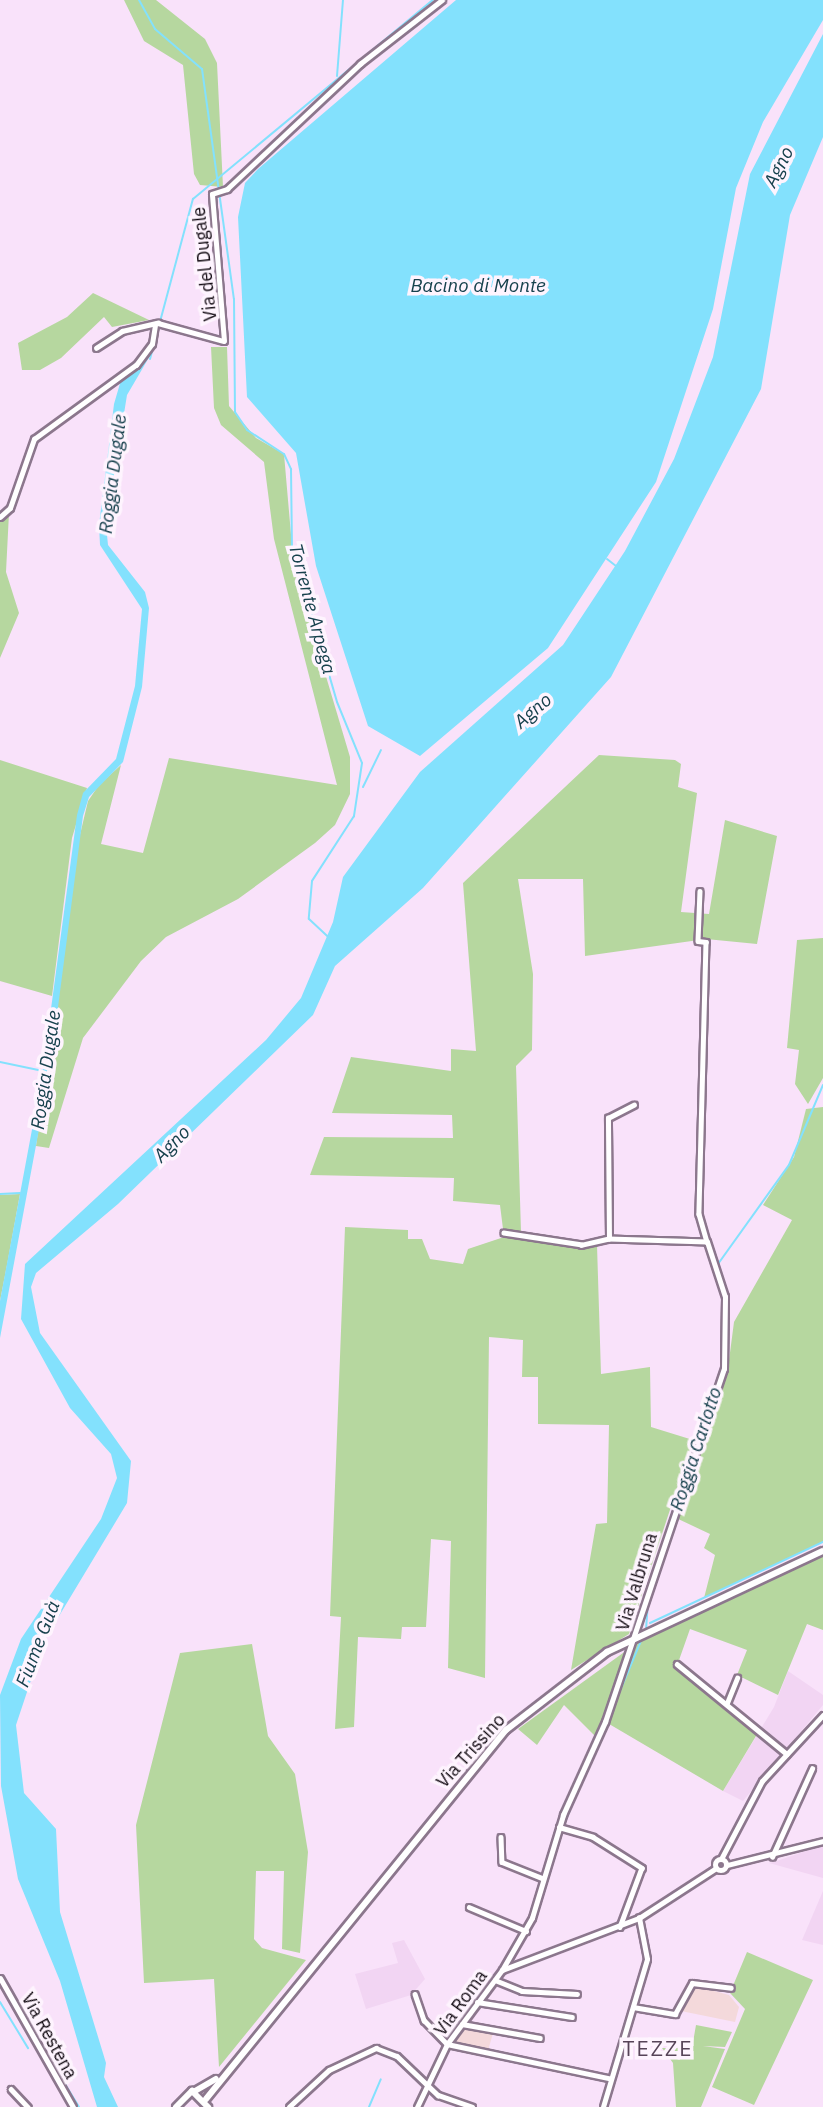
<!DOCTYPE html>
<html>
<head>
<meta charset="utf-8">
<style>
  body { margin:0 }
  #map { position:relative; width:823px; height:2107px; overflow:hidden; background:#f9e2fa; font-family:"IBM Plex Sans",sans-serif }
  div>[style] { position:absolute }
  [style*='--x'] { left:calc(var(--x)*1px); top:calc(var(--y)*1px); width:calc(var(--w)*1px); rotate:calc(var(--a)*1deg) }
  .built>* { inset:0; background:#f2d5f3 }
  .education>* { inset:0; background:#f4d9db }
  .green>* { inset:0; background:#b6d79f }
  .water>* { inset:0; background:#83e1fd }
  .stream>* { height:2px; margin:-1px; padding:0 1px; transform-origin:1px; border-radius:1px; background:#83e1fd }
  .roads { filter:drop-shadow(2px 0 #8c778d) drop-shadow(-2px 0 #8c778d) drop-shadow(0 2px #8c778d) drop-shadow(0 -2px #8c778d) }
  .minor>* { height:4.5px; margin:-2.25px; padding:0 2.25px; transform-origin:2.25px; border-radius:2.25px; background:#fff }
  .tertiary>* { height:5px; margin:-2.5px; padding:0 2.5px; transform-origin:2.5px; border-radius:2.5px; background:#fff }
  .tertiary>.ring { margin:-2.5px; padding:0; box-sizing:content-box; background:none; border:5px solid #fff; border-radius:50% }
  .secondary>* { height:6px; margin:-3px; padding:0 3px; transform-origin:3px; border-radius:3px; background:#fff }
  span { translate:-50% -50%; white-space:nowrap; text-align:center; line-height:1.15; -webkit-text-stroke:7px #fef4fe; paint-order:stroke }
  .street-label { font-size:18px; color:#110911 }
  .water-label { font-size:19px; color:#17414d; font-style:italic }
  .quarter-label { font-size:21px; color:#574458; letter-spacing:2px }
</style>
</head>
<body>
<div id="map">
  <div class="built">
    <div style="clip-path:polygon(788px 1671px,823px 1695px,823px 1705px,743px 1801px,723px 1791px,774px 1707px)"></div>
    <div style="clip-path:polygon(823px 1845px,823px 1878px,769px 1863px,777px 1861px)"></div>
    <div style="clip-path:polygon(823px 1891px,823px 1945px,802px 1940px)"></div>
    <div style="clip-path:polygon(404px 1940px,425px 1979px,411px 1995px,366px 2009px,355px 1974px,398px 1963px,392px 1943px)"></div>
  </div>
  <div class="education">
    <div style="clip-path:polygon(696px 1986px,729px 1995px,739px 2007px,735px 2022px,681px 2011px)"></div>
    <div style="clip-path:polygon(463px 2025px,493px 2033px,487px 2054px,452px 2044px)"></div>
  </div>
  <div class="green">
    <div style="clip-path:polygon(124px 0,156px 0,205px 39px,217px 63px,223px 187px,200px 185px,194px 174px,183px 65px,144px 41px)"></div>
    <div style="clip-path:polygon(93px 293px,149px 320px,112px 327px,104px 317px,61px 358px,40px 370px,22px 370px,18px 343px,67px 317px)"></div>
    <div style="clip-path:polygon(211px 347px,227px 347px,229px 406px,256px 438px,284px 454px,294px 569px,350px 757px,350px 794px,335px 825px,315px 843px,238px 899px,166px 937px,141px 961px,83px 1038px,49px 1148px,36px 1146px,79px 839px,88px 801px,99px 785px,121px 765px,101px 844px,143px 853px,169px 758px,337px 785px,274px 539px,264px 462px,221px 425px,214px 408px)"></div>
    <div style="clip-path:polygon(9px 513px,6px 572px,19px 613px,0 658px,0 520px)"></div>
    <div style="clip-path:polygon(599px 755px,675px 760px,681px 764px,678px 787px,697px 793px,681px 912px,709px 914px,725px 820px,777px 836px,757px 944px,706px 939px,585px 956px,583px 879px,518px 879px,533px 974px,532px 1050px,516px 1066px,521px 1232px,503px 1229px,500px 1205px,453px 1201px,454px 1178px,310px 1175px,324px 1137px,453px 1138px,452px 1115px,332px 1113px,351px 1057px,451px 1071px,451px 1049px,476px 1051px,463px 883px)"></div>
    <div style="clip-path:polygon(0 760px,87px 788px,72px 838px,52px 996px,0 981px)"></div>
    <div style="clip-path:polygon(823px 938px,823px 1078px,808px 1104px,795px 1084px,799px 1050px,787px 1048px,797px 940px)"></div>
    <div style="clip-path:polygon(823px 1107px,823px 1542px,704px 1598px,715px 1555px,704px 1548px,710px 1534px,674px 1517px,728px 1368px,734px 1322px,792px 1220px,763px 1205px,794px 1157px,806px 1109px)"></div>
    <div style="clip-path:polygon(20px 1194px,7px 1265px,0 1301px,0 1195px)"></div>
    <div style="clip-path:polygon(345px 1227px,408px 1230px,408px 1239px,422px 1239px,430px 1259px,463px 1264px,468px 1249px,504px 1237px,597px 1245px,601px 1374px,650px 1367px,651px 1427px,693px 1440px,629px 1634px,571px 1670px,596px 1524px,607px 1523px,609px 1425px,538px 1424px,538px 1377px,522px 1377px,523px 1340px,489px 1337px,485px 1678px,448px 1668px,451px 1541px,431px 1539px,426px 1627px,402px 1627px,401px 1639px,358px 1637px,354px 1727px,335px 1729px,341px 1617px,330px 1616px)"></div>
    <div style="clip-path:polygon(823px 1554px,823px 1630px,807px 1624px,778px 1695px,737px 1675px,747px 1650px,690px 1629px,678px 1663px,759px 1731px,723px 1791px,604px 1721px,596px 1737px,564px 1705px,537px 1745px,518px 1729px,634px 1645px)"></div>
    <div style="clip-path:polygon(252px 1644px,268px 1736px,295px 1774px,308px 1852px,300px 1953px,282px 1949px,284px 1871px,256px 1871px,254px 1939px,262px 1948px,306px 1960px,219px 2067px,214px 1979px,144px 1983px,136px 1825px,180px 1653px)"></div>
    <div style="clip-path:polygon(747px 1952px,813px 1980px,754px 2105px,712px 2087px,745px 2009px,730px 1993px)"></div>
    <div style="clip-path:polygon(696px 2025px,732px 2032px,725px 2047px,703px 2046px,725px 2049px,701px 2107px,676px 2107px,673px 2063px,662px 2048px,692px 2048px)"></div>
  </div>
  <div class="water">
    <div style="clip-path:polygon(456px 0,823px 0,823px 20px,763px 122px,736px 188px,713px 309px,656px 482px,548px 648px,420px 756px,368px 726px,316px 566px,296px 453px,247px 397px,238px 217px,245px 183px,258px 169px)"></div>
    <div style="clip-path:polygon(823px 34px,823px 137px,790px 215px,761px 389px,611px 677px,423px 888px,335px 966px,313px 1015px,118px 1204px,36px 1273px,31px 1287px,40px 1333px,131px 1461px,127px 1503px,44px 1641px,16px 1725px,24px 1793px,56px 1829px,60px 1912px,106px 2063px,104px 2077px,118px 2107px,97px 2107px,60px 1981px,18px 1879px,1px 1786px,0 1695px,21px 1639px,101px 1519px,117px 1478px,111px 1454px,70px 1408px,21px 1319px,25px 1264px,266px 1040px,301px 998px,333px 922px,343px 877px,420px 772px,563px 645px,625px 551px,674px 459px,713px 357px,750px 174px)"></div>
    <div style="clip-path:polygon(151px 354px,127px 395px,106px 525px,108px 545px,145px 592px,149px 608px,142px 687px,123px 762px,89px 797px,83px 816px,49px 1076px,0 1338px,0 1301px,42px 1076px,77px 815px,83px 793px,116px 759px,135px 686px,142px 609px,100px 545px,99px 525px,114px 404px,121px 380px)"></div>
  </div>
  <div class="stream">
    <div style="--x:139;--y:0;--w:33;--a:61"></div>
    <div style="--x:155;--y:29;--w:62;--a:40.4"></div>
    <div style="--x:202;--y:69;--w:232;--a:82.1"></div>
    <div style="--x:234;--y:299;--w:113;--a:89.5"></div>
    <div style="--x:235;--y:412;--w:22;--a:56"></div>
    <div style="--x:247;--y:430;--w:44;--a:33"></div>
    <div style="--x:284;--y:454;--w:17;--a:65"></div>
    <div style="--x:291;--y:469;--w:78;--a:89.3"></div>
    <div style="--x:292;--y:547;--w:161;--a:73.8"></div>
    <div style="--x:337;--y:702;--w:66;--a:67.7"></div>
    <div style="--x:362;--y:763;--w:54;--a:98.6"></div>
    <div style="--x:354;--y:816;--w:77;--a:122.9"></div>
    <div style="--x:312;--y:881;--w:38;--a:95"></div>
    <div style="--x:309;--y:919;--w:26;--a:43"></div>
    <div style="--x:337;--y:76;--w:76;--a:-85.5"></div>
    <div style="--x:150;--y:359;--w:166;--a:-75"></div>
    <div style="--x:193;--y:199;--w:312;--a:-39.7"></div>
    <div style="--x:607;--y:559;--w:11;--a:38"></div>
    <div style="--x:363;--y:787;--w:41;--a:-64.1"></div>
    <div style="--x:0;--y:1062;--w:44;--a:11.8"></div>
    <div style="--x:0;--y:1194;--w:20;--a:-3"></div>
    <div style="--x:725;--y:1291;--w:28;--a:-105"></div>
    <div style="--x:718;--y:1264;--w:122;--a:-54.4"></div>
    <div style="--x:789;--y:1165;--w:87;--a:-67"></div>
    <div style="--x:727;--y:1356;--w:53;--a:-90"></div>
    <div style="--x:665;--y:1539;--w:37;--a:-73"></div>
    <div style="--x:650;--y:1623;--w:191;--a:-25.1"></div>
    <div style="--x:646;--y:1630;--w:32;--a:-86"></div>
    <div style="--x:564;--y:1824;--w:202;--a:-67.2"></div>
    <div style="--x:0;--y:2002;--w:54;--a:58.7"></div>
    <div style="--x:57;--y:2071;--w:42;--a:58.6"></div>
    <div style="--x:369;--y:2107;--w:30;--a:-67"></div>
  </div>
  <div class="roads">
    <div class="minor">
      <div style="--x:96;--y:348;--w:31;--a:-33"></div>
      <div style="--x:122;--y:331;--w:37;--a:-13"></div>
      <div style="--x:158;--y:323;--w:68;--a:15.3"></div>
      <div style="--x:224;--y:341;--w:147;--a:-94.7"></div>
      <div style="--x:212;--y:194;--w:16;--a:-18"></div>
      <div style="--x:227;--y:189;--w:183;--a:-43.2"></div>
      <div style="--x:360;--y:64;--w:104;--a:-38"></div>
      <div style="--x:0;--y:517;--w:13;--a:-42"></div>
      <div style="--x:10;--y:508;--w:73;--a:-70.8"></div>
      <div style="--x:34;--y:439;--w:126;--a:-36"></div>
      <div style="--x:136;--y:365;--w:26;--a:-53"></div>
      <div style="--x:152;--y:344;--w:20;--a:-81"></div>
      <div style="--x:700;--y:891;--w:50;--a:92.3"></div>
      <div style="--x:698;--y:941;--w:8;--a:7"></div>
      <div style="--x:706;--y:942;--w:272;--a:91.5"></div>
      <div style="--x:699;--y:1214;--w:29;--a:74"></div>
      <div style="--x:609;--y:1239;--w:121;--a:-90.5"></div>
      <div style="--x:608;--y:1118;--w:29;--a:-27"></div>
      <div style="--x:677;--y:1664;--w:142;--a:39.3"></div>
      <div style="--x:727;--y:1703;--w:27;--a:-68"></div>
      <div style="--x:559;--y:1827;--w:35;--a:16"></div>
      <div style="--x:593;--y:1837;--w:58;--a:32.3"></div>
      <div style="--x:642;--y:1868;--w:63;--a:110.4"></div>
      <div style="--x:501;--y:1837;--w:25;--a:88"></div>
      <div style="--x:502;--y:1862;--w:43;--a:21.8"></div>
      <div style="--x:772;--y:1857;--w:97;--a:-65.6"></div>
      <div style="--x:469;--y:1907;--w:62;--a:22.8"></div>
      <div style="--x:502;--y:1970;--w:60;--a:-60"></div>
      <div style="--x:532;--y:1918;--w:108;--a:-73.2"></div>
      <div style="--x:563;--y:1815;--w:102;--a:-65.7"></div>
      <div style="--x:605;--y:1722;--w:373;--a:-71.4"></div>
      <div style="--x:724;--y:1369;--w:72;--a:-89.2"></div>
      <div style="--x:725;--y:1297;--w:58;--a:-108.1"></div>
      <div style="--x:707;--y:1242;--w:98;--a:-178.2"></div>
      <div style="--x:609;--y:1239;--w:28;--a:167"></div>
      <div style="--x:582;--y:1245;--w:79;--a:-171.3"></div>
      <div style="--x:495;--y:1980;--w:29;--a:22"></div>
      <div style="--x:522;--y:1991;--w:55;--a:3.1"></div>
      <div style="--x:415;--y:1994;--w:28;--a:71"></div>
      <div style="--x:424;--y:2020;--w:33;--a:46"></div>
      <div style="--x:447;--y:2044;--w:166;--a:11.9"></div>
      <div style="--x:477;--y:2002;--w:96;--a:9"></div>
      <div style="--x:633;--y:2007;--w:43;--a:9.5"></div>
      <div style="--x:675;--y:2014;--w:35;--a:-61"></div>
      <div style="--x:692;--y:1983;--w:39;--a:7"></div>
      <div style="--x:462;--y:2024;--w:79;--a:10.2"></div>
      <div style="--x:11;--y:2089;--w:25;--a:47"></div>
      <div style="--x:289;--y:2107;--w:54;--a:-42.8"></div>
      <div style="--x:329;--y:2070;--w:52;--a:-25.1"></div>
      <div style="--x:376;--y:2048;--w:22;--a:21"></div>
      <div style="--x:397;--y:2056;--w:57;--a:43.6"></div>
      <div style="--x:438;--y:2095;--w:36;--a:19"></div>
      <div style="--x:603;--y:2107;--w:154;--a:-73.4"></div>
      <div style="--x:647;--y:1959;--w:42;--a:-101"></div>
    </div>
    <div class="tertiary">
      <div style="--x:721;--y:1859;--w:88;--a:-62.3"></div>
      <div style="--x:762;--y:1781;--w:90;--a:-47.3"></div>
      <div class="ring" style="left:715.5px;top:1859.5px;width:6px;height:6px"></div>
      <div style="--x:727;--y:1865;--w:99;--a:-14"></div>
      <div style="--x:0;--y:1978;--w:148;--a:60.5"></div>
      <div style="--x:417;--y:2107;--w:70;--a:-64.5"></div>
      <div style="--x:447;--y:2044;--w:92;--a:-53.4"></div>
      <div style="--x:502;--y:1970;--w:147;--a:-20.8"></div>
      <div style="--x:639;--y:1918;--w:92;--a:-33"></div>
    </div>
    <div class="secondary">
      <div style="--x:195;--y:2091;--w:24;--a:-30"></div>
      <div style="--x:206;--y:2099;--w:476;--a:-50.9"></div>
      <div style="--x:506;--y:1730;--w:128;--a:-37.7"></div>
      <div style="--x:607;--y:1652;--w:238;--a:-25.1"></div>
      <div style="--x:176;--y:2107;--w:23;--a:-45"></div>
      <div style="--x:192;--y:2091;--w:23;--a:45"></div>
    </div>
  </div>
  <div class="street-label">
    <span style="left:205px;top:264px;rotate:-96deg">Via del Dugale</span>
    <span style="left:637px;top:1582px;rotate:-73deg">Via Valbruna</span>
    <span style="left:471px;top:1751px;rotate:-48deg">Via Trissino</span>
    <span style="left:461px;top:2003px;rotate:-54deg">Via Roma</span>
    <span style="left:49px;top:2036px;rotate:61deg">Via Restena</span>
  </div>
  <div class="water-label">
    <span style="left:779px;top:167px;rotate:-63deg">Agno</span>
    <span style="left:478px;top:286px">Bacino di Monte</span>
    <span style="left:113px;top:474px;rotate:-83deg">Roggia Dugale</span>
    <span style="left:312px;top:609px;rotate:75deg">Torrente Arpega</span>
    <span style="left:533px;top:711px;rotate:-41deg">Agno</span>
    <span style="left:46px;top:1070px;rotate:-82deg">Roggia Dugale</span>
    <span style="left:172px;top:1144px;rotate:-46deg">Agno</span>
    <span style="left:696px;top:1449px;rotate:-72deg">Roggia Carlotto</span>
    <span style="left:38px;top:1644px;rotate:-69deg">Fiume Guà</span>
  </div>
  <div class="quarter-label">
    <span style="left:658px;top:2048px">TEZZE</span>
  </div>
</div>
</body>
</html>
